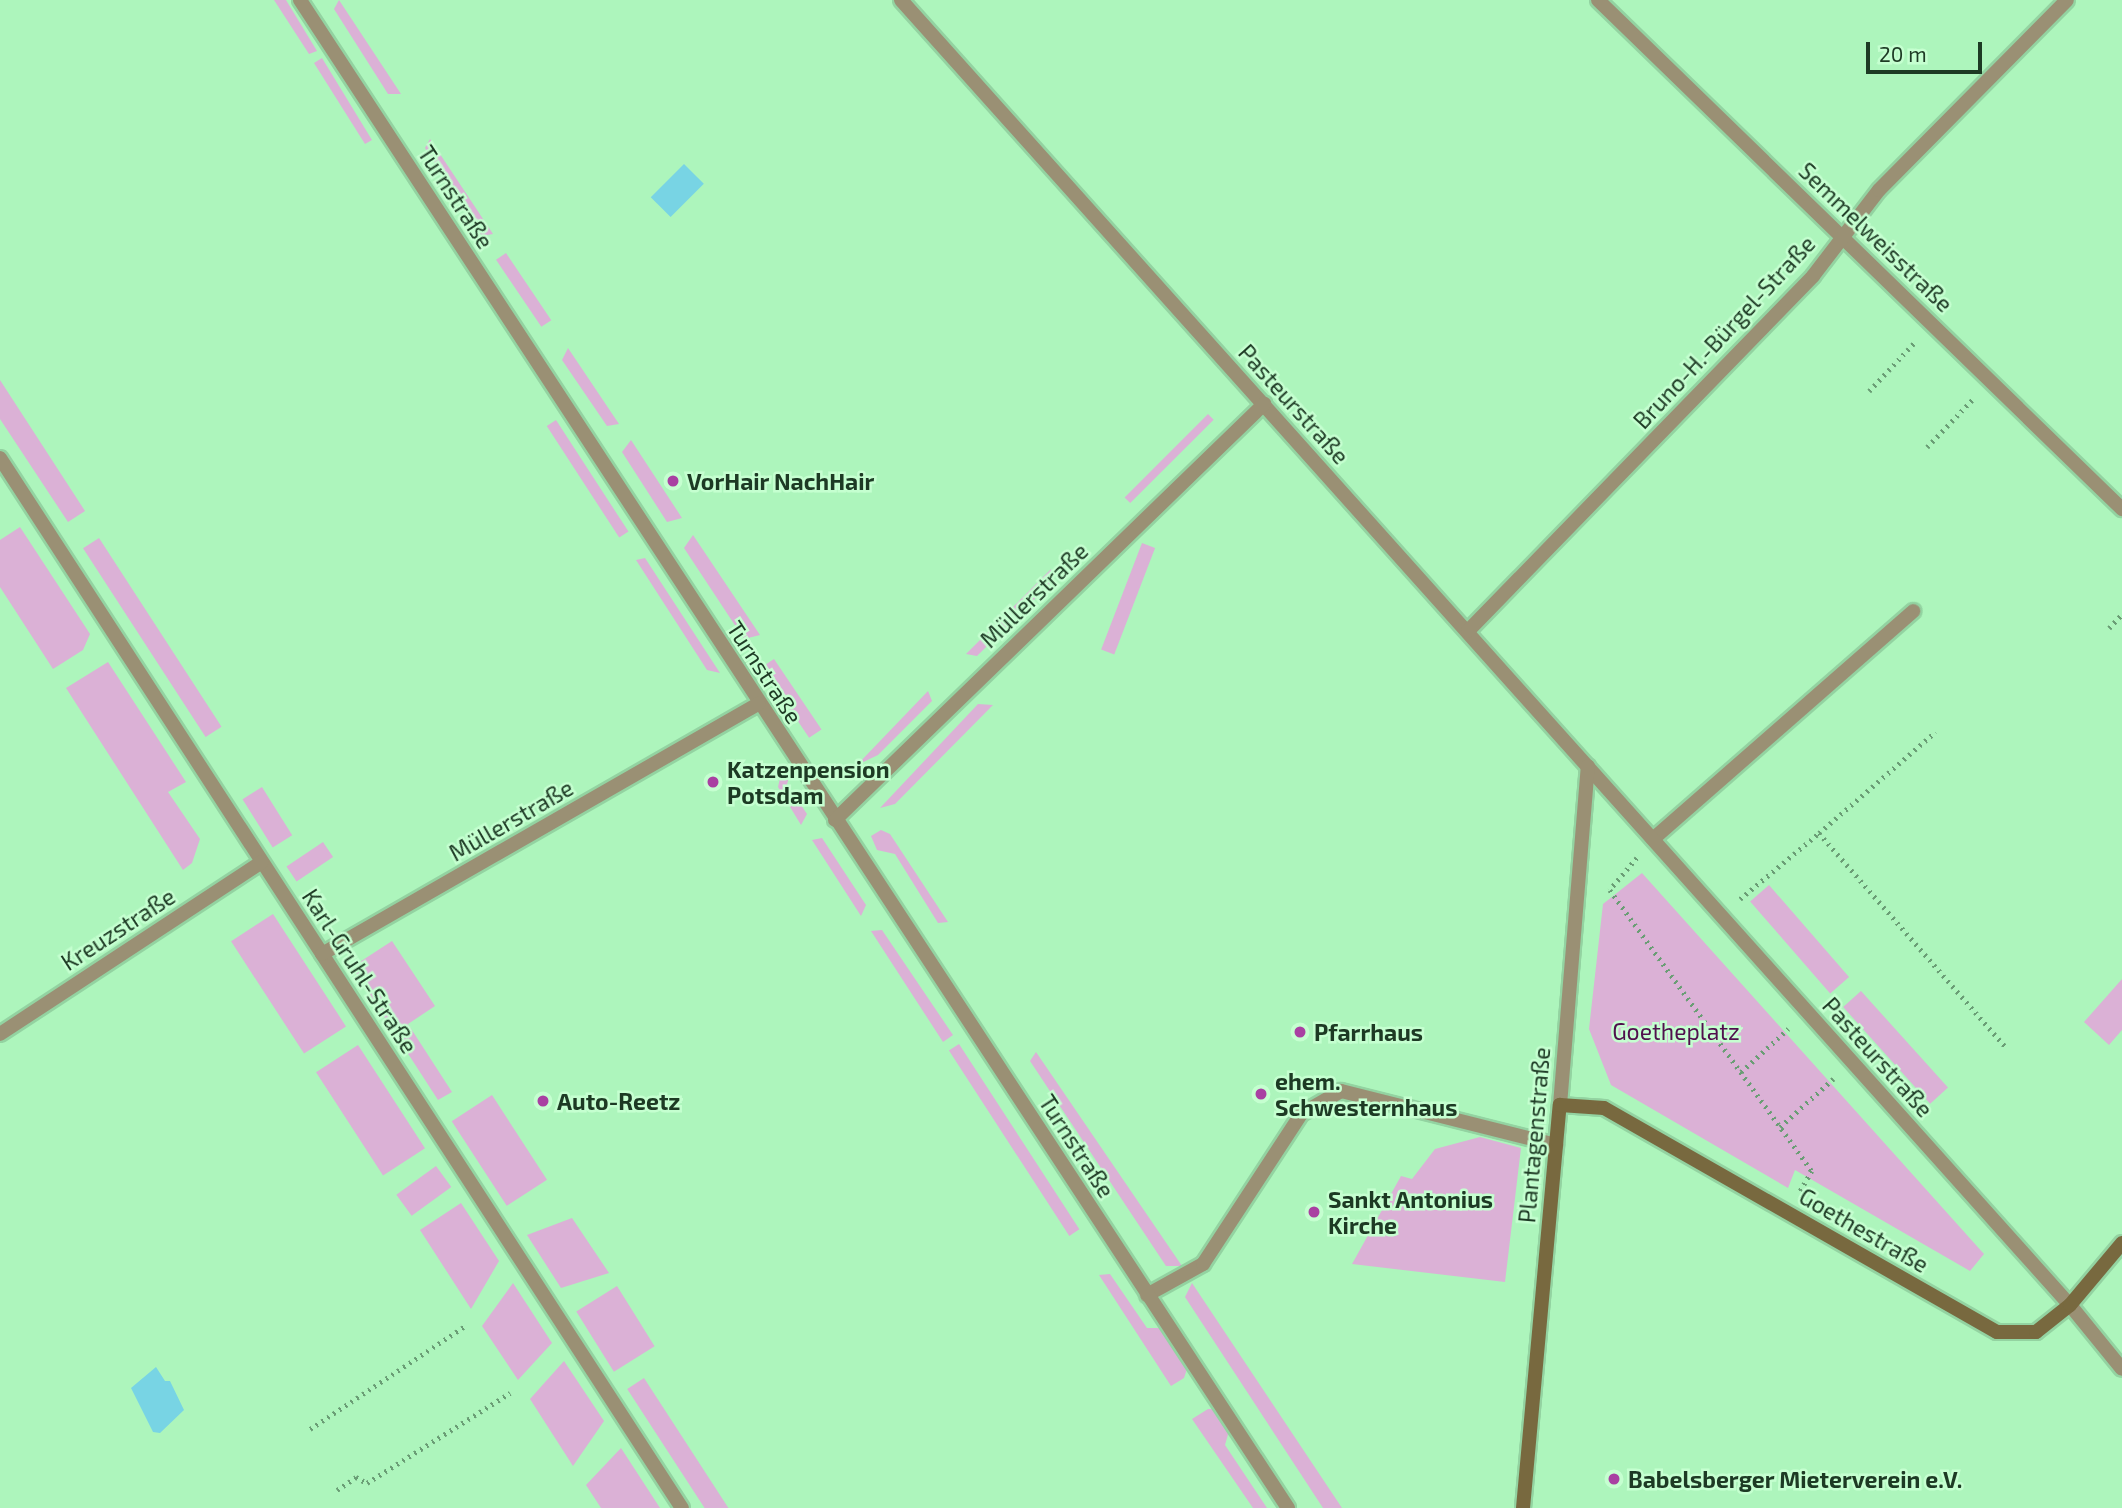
<!DOCTYPE html>
<html>
<head>
<meta charset="utf-8">
<style>
  body { margin:0 }
  #map { position:relative; width:2122px; height:1508px; overflow:hidden; background:#adf5bc; font-family:"Exo 2",sans-serif }
  div>[style] { position:absolute }
  [style*='--x'] { left:calc(var(--x)*1px); top:calc(var(--y)*1px); width:calc(var(--w)*1px); rotate:calc(var(--a)*1deg) }
  .green>* { inset:0; background:#dbb1d6; transform-origin:0 0 }
  .water>* { inset:0; background:#78d4e4; transform-origin:0 0 }
  .path>* { height:4.5px; margin-top:-2.25px; transform-origin:0; background:repeating-linear-gradient(90deg,#6a9d75 0 2px,transparent 0 7px) }
  .roads { filter:drop-shadow(2px 0 #93d3a1) drop-shadow(-2px 0 #93d3a1) drop-shadow(0 2px #93d3a1) drop-shadow(0 -2px #93d3a1) }
  .lane>* { height:14px; margin:-7px; padding:0 7px; transform-origin:7px; border-radius:7px; background:#9a9074 }
  .street>* { height:14px; margin:-7px; padding:0 7px; transform-origin:7px; border-radius:7px; background:#9a9074 }
  .secondary>* { height:14px; margin:-7px; padding:0 7px; transform-origin:7px; border-radius:7px; background:#78693f }
  .dots>* { width:19px; height:19px; translate:-50% -50%; box-sizing:border-box; border:4px solid #c5ffd0; border-radius:50% }
  span { translate:-50% -50%; white-space:nowrap; text-align:center; line-height:1.15; -webkit-text-stroke:5px #c5ffd0; paint-order:stroke }
  .street-label { font-size:23px; color:#1d3a24 }
  .poi-label { font-size:23px; color:#1d3a24; font-weight:700 }
  .left { translate:0 -50%; text-align:left }
  .park-label { font-size:23px; color:#50104d }
  .scale { position:absolute; left:1866px; top:42px; width:116px; height:32px; box-sizing:border-box; border:4px solid #1d3a24; border-top:0; padding-left:9px; font-size:21px; line-height:24px; white-space:nowrap; color:#1d3a24; -webkit-text-stroke:5px #c5ffd0; paint-order:stroke }
</style>
</head>
<body>
<div id="map">
  <div class="green">
    <div style="clip-path:polygon(274px 0,286px 0,317px 51px,309px 54px)"></div>
    <div style="clip-path:polygon(339px 0,401px 94px,388px 94px,334px 9px)"></div>
    <div style="clip-path:polygon(322px 58px,372px 140px,365px 144px,314px 63px)"></div>
    <div style="clip-path:polygon(430px 139px,493px 234px,482px 236px,425px 148px)"></div>
    <div style="left:506px;top:253px;width:81px;height:12px;rotate:56deg"></div>
    <div style="clip-path:polygon(568px 348px,619px 424px,607px 426px,562px 360px)"></div>
    <div style="clip-path:polygon(0 380px,85px 511px,68px 522px,0 419px)"></div>
    <div style="left:1208px;top:414px;width:8px;height:118px;rotate:45deg"></div>
    <div style="left:556px;top:420px;width:133px;height:11px;rotate:57deg"></div>
    <div style="clip-path:polygon(631px 440px,682px 518px,667px 522px,622px 452px)"></div>
    <div style="clip-path:polygon(20px 527px,90px 634px,83px 650px,53px 669px,0 587px,0 540px)"></div>
    <div style="clip-path:polygon(693px 535px,760px 635px,744px 639px,684px 548px)"></div>
    <div style="left:99px;top:538px;width:225px;height:19px;rotate:57deg"></div>
    <div style="left:1142px;top:543px;width:14px;height:114px;rotate:21deg"></div>
    <div style="clip-path:polygon(645px 558px,720px 673px,707px 670px,636px 560px)"></div>
    <div style="clip-path:polygon(1051px 569px,1053px 581px,977px 656px,966px 654px)"></div>
    <div style="left:774px;top:659px;width:85px;height:15px;rotate:56deg"></div>
    <div style="clip-path:polygon(108px 662px,186px 782px,168px 792px,200px 839px,192px 863px,183px 870px,66px 688px)"></div>
    <div style="clip-path:polygon(928px 691px,932px 701px,878px 755px,857px 765px)"></div>
    <div style="clip-path:polygon(978px 704px,993px 705px,895px 804px,880px 808px)"></div>
    <div style="clip-path:polygon(791px 771px,787px 784px,807px 814px,801px 825px,778px 787px,780px 778px)"></div>
    <div style="left:262px;top:787px;width:57px;height:23px;rotate:58deg"></div>
    <div style="clip-path:polygon(881px 830px,890px 834px,948px 922px,938px 923px,895px 854px,877px 850px,871px 836px)"></div>
    <div style="clip-path:polygon(822px 838px,866px 905px,861px 916px,812px 840px)"></div>
    <div style="left:323px;top:842px;width:18px;height:44px;rotate:56deg"></div>
    <div style="clip-path:polygon(1642px 873px,1984px 1254px,1970px 1271px,1795px 1170px,1788px 1188px,1611px 1085px,1589px 1029px,1603px 904px)"></div>
    <div style="left:1769px;top:885px;width:122px;height:25px;rotate:49deg"></div>
    <div style="left:273px;top:914px;width:134px;height:50px;rotate:57deg"></div>
    <div style="clip-path:polygon(882px 930px,953px 1035px,943px 1042px,871px 931px)"></div>
    <div style="clip-path:polygon(392px 941px,435px 1006px,408px 1024px,452px 1092px,438px 1100px,352px 967px)"></div>
    <div style="clip-path:polygon(2122px 979px,2122px 1030px,2109px 1045px,2084px 1022px)"></div>
    <div style="left:1861px;top:991px;width:130px;height:24px;rotate:48deg"></div>
    <div style="left:959px;top:1044px;width:221px;height:12px;rotate:57deg"></div>
    <div style="left:358px;top:1045px;width:123px;height:50px;rotate:57deg"></div>
    <div style="clip-path:polygon(1036px 1052px,1182px 1266px,1166px 1266px,1030px 1061px)"></div>
    <div style="left:492px;top:1095px;width:101px;height:48px;rotate:57deg"></div>
    <div style="clip-path:polygon(1480px 1137px,1521px 1148px,1505px 1282px,1352px 1264px,1401px 1176px,1412px 1179px,1435px 1149px)"></div>
    <div style="left:436px;top:1166px;width:26px;height:49px;rotate:54deg"></div>
    <div style="clip-path:polygon(461px 1203px,499px 1261px,471px 1309px,420px 1230px)"></div>
    <div style="clip-path:polygon(572px 1218px,609px 1273px,561px 1288px,527px 1235px)"></div>
    <div style="clip-path:polygon(1110px 1274px,1147px 1328px,1160px 1328px,1187px 1369px,1184px 1378px,1171px 1386px,1099px 1275px)"></div>
    <div style="clip-path:polygon(513px 1283px,552px 1343px,518px 1380px,482px 1326px)"></div>
    <div style="clip-path:polygon(1192px 1283px,1342px 1508px,1323px 1508px,1185px 1297px)"></div>
    <div style="left:617px;top:1286px;width:71px;height:48px;rotate:58deg"></div>
    <div style="clip-path:polygon(564px 1361px,604px 1421px,573px 1466px,530px 1399px)"></div>
    <div style="left:644px;top:1378px;width:155px;height:20px;rotate:57deg"></div>
    <div style="clip-path:polygon(1208px 1409px,1214px 1409px,1229px 1431px,1225px 1445px,1267px 1508px,1253px 1508px,1192px 1419px)"></div>
    <div style="clip-path:polygon(621px 1448px,660px 1508px,601px 1508px,586px 1485px)"></div>
  </div>
  <div class="water">
    <div style="left:684px;top:164px;width:28px;height:47px;rotate:45deg"></div>
    <div style="clip-path:polygon(156px 1367px,165px 1381px,170px 1381px,184px 1410px,160px 1433px,153px 1432px,131px 1388px)"></div>
  </div>
  <div class="path">
    <div style="--x:1869;--y:391;--w:67;--a:-46.8"></div>
    <div style="--x:1927;--y:447;--w:66;--a:-46.2"></div>
    <div style="--x:2109;--y:628;--w:19;--a:-47"></div>
    <div style="--x:1819;--y:833;--w:154;--a:-41"></div>
    <div style="--x:1637;--y:858;--w:42;--a:130.2"></div>
    <div style="--x:1610;--y:890;--w:346;--a:54.3"></div>
    <div style="--x:1812;--y:1171;--w:24;--a:120"></div>
    <div style="--x:1740;--y:899;--w:103;--a:-39.9"></div>
    <div style="--x:1819;--y:833;--w:284;--a:48.9"></div>
    <div style="--x:1741;--y:1072;--w:64;--a:-42.5"></div>
    <div style="--x:1780;--y:1127;--w:72;--a:-42.2"></div>
    <div style="--x:310;--y:1429;--w:186;--a:-33.6"></div>
    <div style="--x:337;--y:1490;--w:23;--a:-34"></div>
    <div style="--x:356;--y:1477;--w:13;--a:29"></div>
    <div style="--x:367;--y:1483;--w:169;--a:-32.2"></div>
  </div>
  <div class="roads">
    <div class="lane">
      <div style="--x:1653;--y:839;--w:346;--a:-41.2"></div>
      <div style="--x:1147;--y:1295;--w:64;--a:-29"></div>
      <div style="--x:1203;--y:1264;--w:179;--a:-56.8"></div>
      <div style="--x:1301;--y:1114;--w:46;--a:-29.9"></div>
      <div style="--x:1341;--y:1091;--w:222;--a:14.1"></div>
    </div>
    <div class="street">
      <div style="--x:300;--y:0;--w:1803;--a:56.77"></div>
      <div style="--x:901;--y:0;--w:1752;--a:48.15"></div>
      <div style="--x:2070;--y:1305;--w:82;--a:50.9"></div>
      <div style="--x:1598;--y:0;--w:731;--a:44.17"></div>
      <div style="--x:0;--y:458;--w:1252;--a:57"></div>
      <div style="--x:1468;--y:631;--w:495;--a:-45.8"></div>
      <div style="--x:1813;--y:276;--w:108;--a:-52.5"></div>
      <div style="--x:1879;--y:190;--w:267;--a:-45.3"></div>
      <div style="--x:835;--y:820;--w:598;--a:-44.12"></div>
      <div style="--x:322;--y:954;--w:503;--a:-29.83"></div>
      <div style="--x:0;--y:1034;--w:313;--a:-33.3"></div>
      <div style="--x:1560;--y:1105;--w:340;--a:-85.3"></div>
    </div>
    <div class="secondary">
      <div style="--x:1523;--y:1508;--w:405;--a:-84.8"></div>
      <div style="--x:1560;--y:1105;--w:44;--a:3.9"></div>
      <div style="--x:1604;--y:1108;--w:452;--a:29.7"></div>
      <div style="--x:1997;--y:1332;--w:39;--a:0"></div>
      <div style="--x:2036;--y:1332;--w:43;--a:-38.5"></div>
      <div style="--x:2070;--y:1305;--w:81;--a:-50"></div>
    </div>
  </div>
  <div class="dots">
    <div style="left:673px;top:481px;background:#a940a2"></div>
    <div style="left:713px;top:782px;background:#a940a2"></div>
    <div style="left:1300px;top:1032px;background:#a940a2"></div>
    <div style="left:1261px;top:1094px;background:#a940a2"></div>
    <div style="left:543px;top:1101px;background:#a940a2"></div>
    <div style="left:1314px;top:1212px;background:#a940a2"></div>
    <div style="left:1614px;top:1479px;background:#a940a2"></div>
  </div>
  <div class="street-label">
    <span style="left:456px;top:197px;rotate:57deg">Turnstraße</span>
    <span style="left:1876px;top:237px;rotate:44deg">Semmelweisstraße</span>
    <span style="left:1724px;top:332px;rotate:-47deg">Bruno-H.-Bürgel-Straße</span>
    <span style="left:1294px;top:404px;rotate:48deg">Pasteurstraße</span>
    <span style="left:1034px;top:595px;rotate:-44deg">Müllerstraße</span>
    <span style="left:765px;top:672px;rotate:57deg">Turnstraße</span>
    <span style="left:511px;top:820px;rotate:-30deg">Müllerstraße</span>
    <span style="left:118px;top:929px;rotate:-33deg">Kreuzstraße</span>
    <span style="left:360px;top:971px;rotate:57deg">Karl-Gruhl-Straße</span>
    <span style="left:1878px;top:1057px;rotate:48deg">Pasteurstraße</span>
    <span style="left:1534px;top:1135px;rotate:-85deg">Plantagenstraße</span>
    <span style="left:1077px;top:1146px;rotate:57deg">Turnstraße</span>
    <span style="left:1864px;top:1230px;rotate:30deg">Goethestraße</span>
  </div>
  <div class="poi-label">
    <span class="left" style="left:687px;top:481px">VorHair NachHair</span>
    <span class="left" style="left:727px;top:782px">Katzenpension<br>Potsdam</span>
    <span class="left" style="left:1314px;top:1032px">Pfarrhaus</span>
    <span class="left" style="left:1275px;top:1094px">ehem.<br>Schwesternhaus</span>
    <span class="left" style="left:557px;top:1101px">Auto-Reetz</span>
    <span class="left" style="left:1328px;top:1212px">Sankt Antonius<br>Kirche</span>
    <span class="left" style="left:1628px;top:1479px">Babelsberger Mieterverein e.V.</span>
  </div>
  <div class="park-label">
    <span style="left:1676px;top:1031px">Goetheplatz</span>
  </div>
  <div class="scale">20 m</div>
</div>
</body>
</html>
